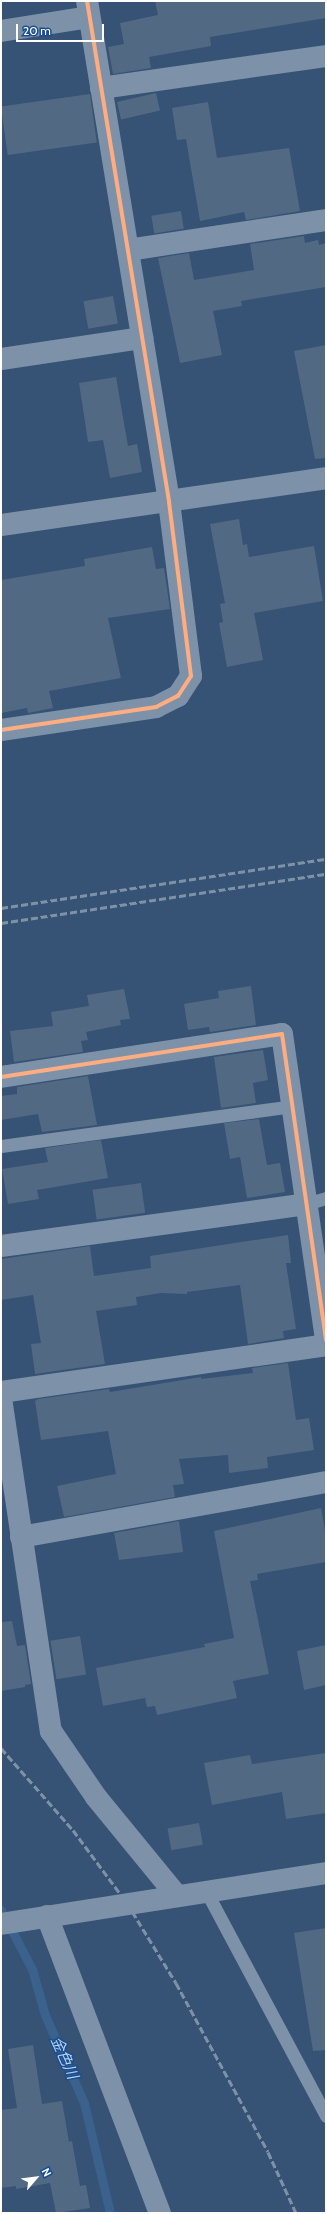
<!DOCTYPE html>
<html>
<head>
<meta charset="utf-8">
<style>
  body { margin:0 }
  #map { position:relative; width:327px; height:2214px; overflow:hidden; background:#365274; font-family:Cabin,"Noto Sans JP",sans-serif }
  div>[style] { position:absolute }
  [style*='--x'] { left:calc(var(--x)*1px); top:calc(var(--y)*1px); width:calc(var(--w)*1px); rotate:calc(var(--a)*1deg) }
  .stream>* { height:9px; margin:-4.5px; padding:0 4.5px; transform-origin:4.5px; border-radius:4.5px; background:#3b618d }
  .building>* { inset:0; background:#526984; transform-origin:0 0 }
  .service>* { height:13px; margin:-6.5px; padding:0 6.5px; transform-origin:6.5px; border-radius:6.5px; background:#7d92a8 }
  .minor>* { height:22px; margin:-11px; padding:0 11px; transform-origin:11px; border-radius:11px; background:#7d92a8 }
  .tertiary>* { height:22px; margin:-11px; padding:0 11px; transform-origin:11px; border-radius:11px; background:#7d92a8 }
  .rail>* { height:3px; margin-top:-1.5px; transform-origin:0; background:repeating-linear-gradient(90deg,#7e92a7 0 7px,transparent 0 10px) }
  .cycleway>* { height:4px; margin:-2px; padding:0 2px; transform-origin:2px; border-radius:2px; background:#ffac80 }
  span { translate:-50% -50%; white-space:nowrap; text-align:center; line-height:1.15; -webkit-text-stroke:3px #1b4f8f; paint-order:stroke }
  .water-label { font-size:15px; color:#b5d3f5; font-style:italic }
  .frame { position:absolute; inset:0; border:2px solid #fff; pointer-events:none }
  .north { position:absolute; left:16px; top:2158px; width:40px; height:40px; -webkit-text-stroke:3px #1b4f8f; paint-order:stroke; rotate:62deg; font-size:11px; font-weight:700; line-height:16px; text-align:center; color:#fff }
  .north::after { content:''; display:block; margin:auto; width:14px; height:18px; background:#fff; clip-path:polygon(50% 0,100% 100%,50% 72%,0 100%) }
  .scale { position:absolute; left:16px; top:24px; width:88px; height:18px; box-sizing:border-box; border:2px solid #fff; border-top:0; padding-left:5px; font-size:12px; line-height:14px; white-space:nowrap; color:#fff; -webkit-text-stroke:3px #1b4f8f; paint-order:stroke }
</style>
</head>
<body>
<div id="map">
  <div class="stream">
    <div style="--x:1;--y:1910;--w:67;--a:62.3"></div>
    <div style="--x:32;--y:1969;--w:48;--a:74.2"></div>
    <div style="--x:45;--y:2015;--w:96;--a:66.1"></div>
    <div style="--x:84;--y:2103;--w:113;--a:76.7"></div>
  </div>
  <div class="building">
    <div style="clip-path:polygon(155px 1px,326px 1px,326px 18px,210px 37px,211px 46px,149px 57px,151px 68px,113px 74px,108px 47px,124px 44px,120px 23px,158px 15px)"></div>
    <div style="left:156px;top:93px;width:18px;height:40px;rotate:77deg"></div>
    <div style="left:90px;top:94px;width:49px;height:90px;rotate:82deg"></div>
    <div style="clip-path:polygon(208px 102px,217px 158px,289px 148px,300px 211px,246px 220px,244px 212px,200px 221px,186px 139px,177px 140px,172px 108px)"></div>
    <div style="left:181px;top:211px;width:18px;height:30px;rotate:81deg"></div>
    <div style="clip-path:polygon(304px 236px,305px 243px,318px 240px,319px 245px,326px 243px,326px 287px,241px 301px,242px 306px,213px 311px,222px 355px,180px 363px,158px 258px,189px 253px,194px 280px,254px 270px,250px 244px)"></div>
    <div style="left:113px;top:296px;width:28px;height:30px;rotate:80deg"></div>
    <div style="clip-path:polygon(326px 345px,326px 458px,315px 459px,294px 351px)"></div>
    <div style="clip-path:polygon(116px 377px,128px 446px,137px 444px,142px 472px,110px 478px,103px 440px,88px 442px,79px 383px)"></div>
    <div style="clip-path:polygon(239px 519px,243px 545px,247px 544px,249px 557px,314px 546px,323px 601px,254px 613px,263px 660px,227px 667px,219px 623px,223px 622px,220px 604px,225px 603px,210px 524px)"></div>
    <div style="clip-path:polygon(152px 547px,156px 569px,164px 568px,170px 609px,108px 618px,121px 678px,49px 691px,53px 708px,28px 713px,27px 708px,1px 713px,1px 580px,85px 566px,84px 559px)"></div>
    <div style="clip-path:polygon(251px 986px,256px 1025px,210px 1032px,209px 1027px,188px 1030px,184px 1004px,219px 998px,218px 991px)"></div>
    <div style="clip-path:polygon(124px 989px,130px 1019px,120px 1020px,121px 1025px,86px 1032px,88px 1040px,81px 1041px,83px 1052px,14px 1062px,10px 1031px,53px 1026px,51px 1012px,89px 1006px,87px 995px)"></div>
    <div style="clip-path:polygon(263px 1050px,268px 1080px,253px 1083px,256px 1103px,221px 1108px,214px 1057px)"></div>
    <div style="clip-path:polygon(88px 1076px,97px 1125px,42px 1132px,38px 1114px,1px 1120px,1px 1096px,17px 1094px,17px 1087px)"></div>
    <div style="clip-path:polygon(259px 1119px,267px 1165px,280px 1163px,285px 1192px,247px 1198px,240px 1157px,230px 1159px,224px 1123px)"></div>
    <div style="clip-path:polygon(101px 1140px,108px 1178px,37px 1190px,39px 1199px,8px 1204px,2px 1169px,48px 1162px,45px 1148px)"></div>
    <div style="left:141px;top:1183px;width:30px;height:49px;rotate:82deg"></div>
    <div style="clip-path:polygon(288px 1235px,291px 1263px,286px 1263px,296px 1329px,283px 1331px,284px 1338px,248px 1344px,240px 1285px,187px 1292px,187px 1294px,161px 1293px,136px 1297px,137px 1305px,96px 1311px,105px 1364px,35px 1374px,31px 1344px,41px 1343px,33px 1295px,1px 1300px,1px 1259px,90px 1246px,94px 1276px,151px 1268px,150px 1256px)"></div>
    <div style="clip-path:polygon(288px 1363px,296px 1420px,309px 1418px,314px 1450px,267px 1457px,268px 1468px,229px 1473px,228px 1455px,179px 1459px,184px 1484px,173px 1485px,175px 1497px,64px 1517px,57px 1486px,116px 1474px,108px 1431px,41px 1440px,35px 1401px,38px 1399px,109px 1389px,110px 1392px,201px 1377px,201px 1379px,253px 1373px,252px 1368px)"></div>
    <div style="clip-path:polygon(321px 1508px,326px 1536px,326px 1562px,257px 1574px,258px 1580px,250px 1581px,269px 1674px,233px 1681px,237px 1698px,157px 1715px,155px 1706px,147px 1707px,145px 1698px,103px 1706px,96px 1668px,205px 1647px,204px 1644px,234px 1638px,214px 1531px)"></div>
    <div style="clip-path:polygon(179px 1521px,183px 1552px,119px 1560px,114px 1533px)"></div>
    <div style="clip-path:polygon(12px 1621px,17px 1646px,25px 1645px,31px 1684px,25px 1685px,25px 1687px,1px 1691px,1px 1622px)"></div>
    <div style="left:80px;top:1636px;width:39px;height:30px;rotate:81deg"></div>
    <div style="clip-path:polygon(326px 1645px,326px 1685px,304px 1690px,297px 1651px)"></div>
    <div style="clip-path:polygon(326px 1753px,326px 1813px,286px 1819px,282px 1792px,212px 1805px,204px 1763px,250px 1755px,252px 1764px)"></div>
    <div style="left:199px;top:1823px;width:22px;height:32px;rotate:80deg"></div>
    <div style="clip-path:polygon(326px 1928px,326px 2050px,313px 2051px,294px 1933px)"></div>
    <div style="clip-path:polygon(33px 2045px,42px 2104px,62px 2101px,69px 2142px,72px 2141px,80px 2186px,86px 2185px,90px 2208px,56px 2213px,50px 2183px,16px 2189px,16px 2186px,1px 2188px,1px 2110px,17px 2108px,8px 2049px)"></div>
  </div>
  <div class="service">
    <div style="--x:1;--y:1146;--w:294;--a:-7.8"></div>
    <div style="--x:306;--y:1204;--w:21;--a:-17"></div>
    <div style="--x:206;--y:1891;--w:255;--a:61.9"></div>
  </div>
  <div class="minor">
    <div style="--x:1;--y:31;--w:89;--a:-9"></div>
    <div style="--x:101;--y:88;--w:227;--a:-8.1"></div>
    <div style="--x:128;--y:250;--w:200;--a:-8.6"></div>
    <div style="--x:1;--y:359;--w:143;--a:-8.5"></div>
    <div style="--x:1;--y:525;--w:328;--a:-8.2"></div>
    <div style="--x:1;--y:730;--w:157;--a:-8.4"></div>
    <div style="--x:156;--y:707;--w:25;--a:-27"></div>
    <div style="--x:178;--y:696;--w:24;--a:-57"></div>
    <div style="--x:191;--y:676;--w:176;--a:-97.2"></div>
    <div style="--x:169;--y:501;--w:507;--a:-99.31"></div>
    <div style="--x:1;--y:1077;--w:284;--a:-8.7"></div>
    <div style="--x:282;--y:1034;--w:309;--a:81.8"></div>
    <div style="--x:1;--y:1246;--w:308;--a:-7.8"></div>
    <div style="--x:1;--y:1392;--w:328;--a:-8.2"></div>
    <div style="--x:1;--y:1398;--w:337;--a:81.5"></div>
    <div style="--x:51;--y:1731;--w:80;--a:55.7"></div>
    <div style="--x:96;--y:1797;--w:128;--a:50.7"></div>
    <div style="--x:21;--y:1537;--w:310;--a:-10.2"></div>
    <div style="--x:47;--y:1916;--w:318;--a:69.2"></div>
  </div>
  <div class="tertiary">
    <div style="--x:1;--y:1924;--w:329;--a:-8.9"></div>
  </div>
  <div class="rail">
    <div style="--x:1;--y:908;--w:329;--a:-8.6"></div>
    <div style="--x:1;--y:923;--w:329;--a:-8.6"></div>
    <div style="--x:1;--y:1748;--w:109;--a:48.7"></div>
    <div style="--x:73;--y:1830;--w:91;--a:53.5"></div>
    <div style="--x:127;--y:1903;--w:94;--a:58.5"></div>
    <div style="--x:176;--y:1983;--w:192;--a:61.4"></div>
    <div style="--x:268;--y:2152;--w:67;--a:65.3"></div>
  </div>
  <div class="cycleway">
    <div style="--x:1;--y:730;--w:157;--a:-8.4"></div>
    <div style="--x:156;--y:707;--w:25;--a:-27"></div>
    <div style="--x:178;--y:696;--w:24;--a:-57"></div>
    <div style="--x:191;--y:676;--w:176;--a:-97.2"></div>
    <div style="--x:169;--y:501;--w:507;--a:-99.31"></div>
    <div style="--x:1;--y:1077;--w:284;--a:-8.7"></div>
    <div style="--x:282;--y:1034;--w:309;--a:81.8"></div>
  </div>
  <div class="water-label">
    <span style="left:64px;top:2058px;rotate:66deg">金色川</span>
  </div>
  <div class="frame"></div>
  <div class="north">N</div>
  <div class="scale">20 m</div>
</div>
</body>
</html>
